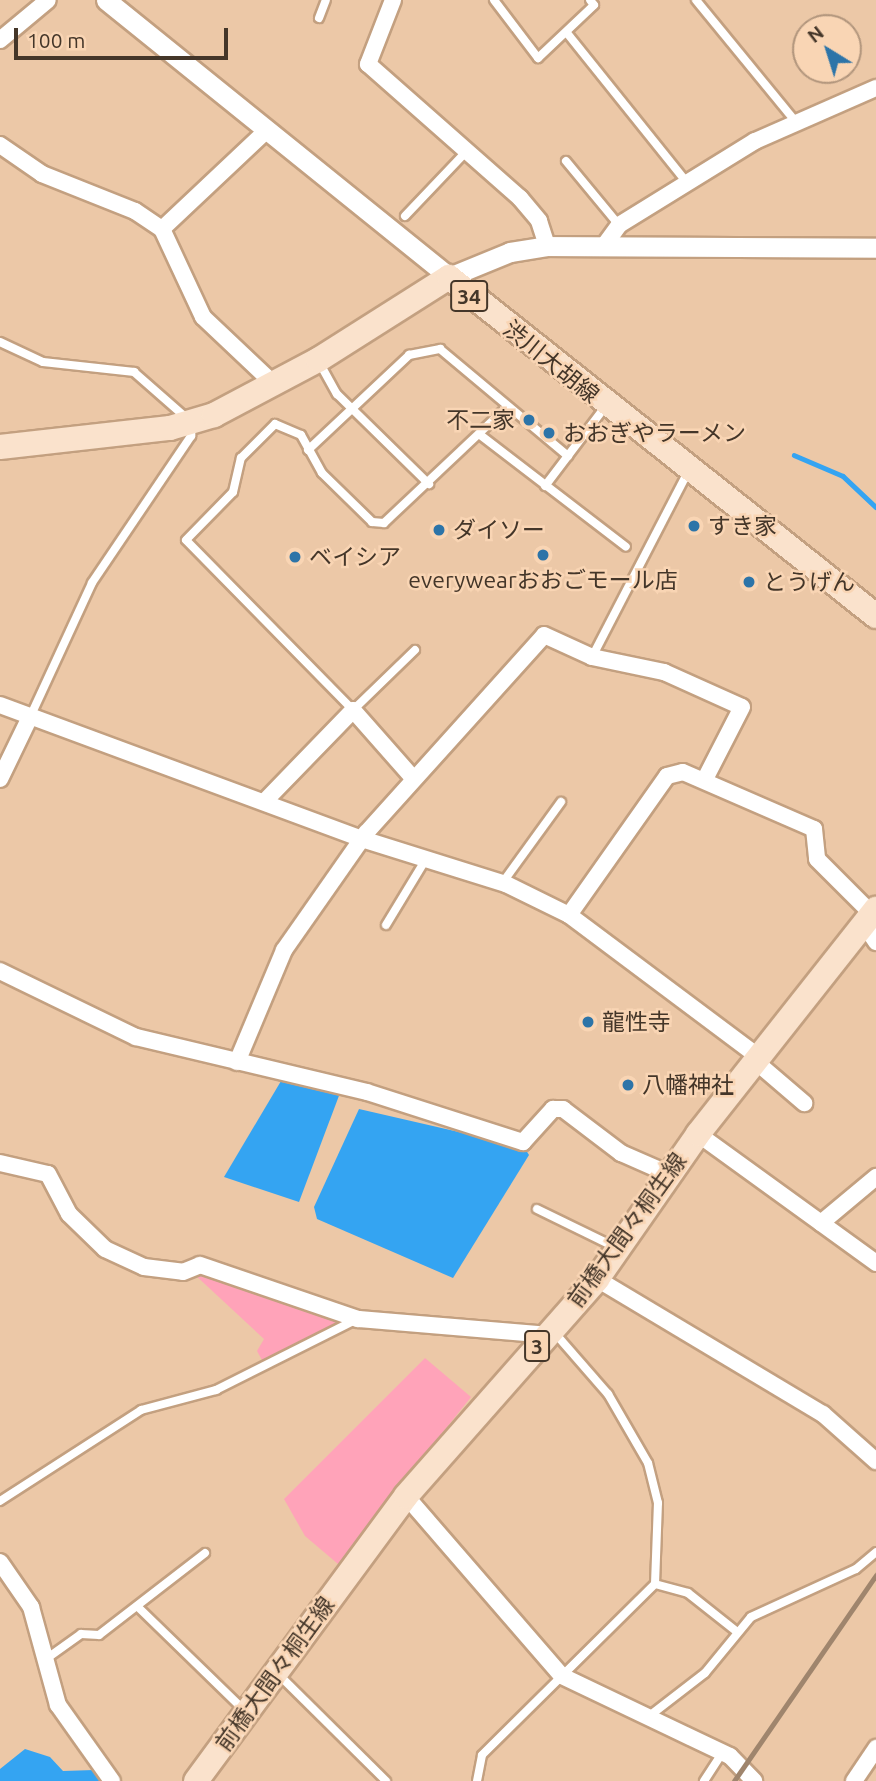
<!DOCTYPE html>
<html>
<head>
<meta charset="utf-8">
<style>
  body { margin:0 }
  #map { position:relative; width:876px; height:1781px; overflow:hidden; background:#ecc8a7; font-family:Ubuntu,"Noto Sans JP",sans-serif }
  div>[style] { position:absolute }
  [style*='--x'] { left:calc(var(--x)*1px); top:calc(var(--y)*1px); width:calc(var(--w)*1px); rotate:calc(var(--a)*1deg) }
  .green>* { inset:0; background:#ffa3b9 }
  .water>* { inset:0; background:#34a4f2 }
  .stream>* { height:4.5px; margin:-2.25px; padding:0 2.25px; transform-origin:2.25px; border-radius:2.25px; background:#34a4f2 }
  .roads { filter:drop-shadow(2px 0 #c3a080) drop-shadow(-2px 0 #c3a080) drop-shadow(0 2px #c3a080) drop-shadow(0 -2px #c3a080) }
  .service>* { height:8px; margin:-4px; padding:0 4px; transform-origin:4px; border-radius:4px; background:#fff }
  .minor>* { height:16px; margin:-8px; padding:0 8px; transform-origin:8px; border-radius:8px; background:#fff }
  .tertiary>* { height:19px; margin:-9.5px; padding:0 9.5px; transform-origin:9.5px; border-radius:9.5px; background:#fff }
  .primary>* { height:24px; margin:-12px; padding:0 12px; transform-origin:12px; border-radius:12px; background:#fae2cc }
  .rail>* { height:4.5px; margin:-2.25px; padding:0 2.25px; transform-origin:2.25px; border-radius:2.25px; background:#9f856d }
  .dots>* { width:19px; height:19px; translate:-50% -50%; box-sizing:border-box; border:4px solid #f9d5b4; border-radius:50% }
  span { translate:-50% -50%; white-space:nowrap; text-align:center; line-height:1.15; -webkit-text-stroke:5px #f9d5b4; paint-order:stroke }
  .shield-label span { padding:2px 5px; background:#f9d5b4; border:2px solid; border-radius:5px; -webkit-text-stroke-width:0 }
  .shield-label { font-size:21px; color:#443629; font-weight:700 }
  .street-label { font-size:23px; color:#443629 }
  .poi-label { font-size:23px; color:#443629 }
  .right { translate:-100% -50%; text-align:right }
  .left { translate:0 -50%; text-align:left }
  .north { position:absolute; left:792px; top:14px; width:70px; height:70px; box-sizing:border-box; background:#f9d5b4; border:2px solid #b1957c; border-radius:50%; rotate:322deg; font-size:19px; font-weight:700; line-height:28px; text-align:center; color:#443629 }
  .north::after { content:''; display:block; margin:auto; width:24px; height:32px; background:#2d74a8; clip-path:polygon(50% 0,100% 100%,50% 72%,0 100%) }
  .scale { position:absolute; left:14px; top:28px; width:214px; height:32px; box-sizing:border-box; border:4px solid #443629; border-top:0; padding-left:9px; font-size:21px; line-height:24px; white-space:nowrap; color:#443629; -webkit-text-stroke:5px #f9d5b4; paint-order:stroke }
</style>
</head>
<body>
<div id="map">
  <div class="green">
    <div style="clip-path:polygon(204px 1271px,345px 1319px,262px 1360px,257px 1351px,264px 1339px,193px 1273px)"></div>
    <div style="clip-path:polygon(425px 1358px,471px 1397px,338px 1564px,305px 1536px,284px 1499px)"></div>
  </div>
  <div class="water">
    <div style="clip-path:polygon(281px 1081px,340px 1093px,299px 1202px,224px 1177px)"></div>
    <div style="clip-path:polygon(359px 1109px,524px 1147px,529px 1155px,453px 1278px,317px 1219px,314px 1207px)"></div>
    <div style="clip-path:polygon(25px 1749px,50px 1757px,63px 1771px,94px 1770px,100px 1781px,0 1781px,0 1769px)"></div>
  </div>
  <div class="stream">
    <div style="--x:794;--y:455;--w:53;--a:23.2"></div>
    <div style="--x:843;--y:476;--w:45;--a:43.2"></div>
  </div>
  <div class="roads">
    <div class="service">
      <div style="--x:494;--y:0;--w:73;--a:52.8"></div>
      <div style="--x:538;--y:58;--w:77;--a:-43.4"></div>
      <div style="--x:594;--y:5;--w:6;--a:-129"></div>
      <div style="--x:696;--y:0;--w:156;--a:50.7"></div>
      <div style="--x:319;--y:18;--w:19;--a:-69"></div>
      <div style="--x:567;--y:33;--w:193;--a:51.3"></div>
      <div style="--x:566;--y:161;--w:83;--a:50.4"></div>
      <div style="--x:405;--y:216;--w:90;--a:-46.4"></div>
      <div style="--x:0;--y:342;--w:47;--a:24.9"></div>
      <div style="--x:43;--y:362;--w:92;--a:6.3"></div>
      <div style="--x:134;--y:372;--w:77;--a:41.3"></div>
      <div style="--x:192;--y:423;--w:13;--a:94"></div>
      <div style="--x:191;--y:436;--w:177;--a:124"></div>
      <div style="--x:92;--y:583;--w:148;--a:114.8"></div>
      <div style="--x:319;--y:362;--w:37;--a:61"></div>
      <div style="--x:337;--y:394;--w:129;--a:44.4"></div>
      <div style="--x:479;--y:434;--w:185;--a:37.5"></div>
      <div style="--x:308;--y:450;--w:139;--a:-43.2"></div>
      <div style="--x:409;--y:355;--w:32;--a:-11"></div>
      <div style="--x:440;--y:349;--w:167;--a:39.9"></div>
      <div style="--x:545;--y:486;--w:99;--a:-52.8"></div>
      <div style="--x:415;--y:650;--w:86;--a:135.9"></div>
      <div style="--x:353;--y:710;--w:238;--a:-134.5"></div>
      <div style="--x:186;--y:540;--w:67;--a:-45.6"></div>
      <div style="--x:233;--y:492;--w:35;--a:-77"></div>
      <div style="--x:241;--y:458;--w:48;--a:-45"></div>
      <div style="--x:275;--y:424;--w:28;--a:23"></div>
      <div style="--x:301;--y:435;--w:43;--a:61.1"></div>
      <div style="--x:322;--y:473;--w:70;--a:44.4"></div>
      <div style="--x:372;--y:522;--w:12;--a:5"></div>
      <div style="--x:384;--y:523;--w:166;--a:-43.3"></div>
      <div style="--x:592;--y:657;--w:208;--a:-62.6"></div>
      <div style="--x:503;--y:882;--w:99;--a:-54.1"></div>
      <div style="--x:386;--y:925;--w:77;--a:-58.8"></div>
      <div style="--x:537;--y:1209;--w:87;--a:26"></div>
      <div style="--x:0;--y:1501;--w:168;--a:-32.8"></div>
      <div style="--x:141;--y:1410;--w:78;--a:-14.9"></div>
      <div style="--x:216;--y:1390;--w:156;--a:-26.7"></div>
      <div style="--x:655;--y:1584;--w:34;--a:15"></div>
      <div style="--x:688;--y:1593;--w:61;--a:38.4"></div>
      <div style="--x:139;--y:1608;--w:148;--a:44.2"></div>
      <div style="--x:46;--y:1659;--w:43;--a:-35.5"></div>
      <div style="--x:81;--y:1634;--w:18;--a:3"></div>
      <div style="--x:99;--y:1635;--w:134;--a:-37.7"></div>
      <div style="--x:278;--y:1674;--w:152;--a:44.7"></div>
      <div style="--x:648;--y:1717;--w:72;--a:-37.7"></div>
      <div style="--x:705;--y:1673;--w:72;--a:-50.6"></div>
      <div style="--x:751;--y:1617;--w:115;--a:-24.6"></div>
      <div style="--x:856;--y:1569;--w:26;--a:-40"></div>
      <div style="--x:477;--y:1781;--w:26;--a:-79"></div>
      <div style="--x:482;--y:1755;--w:243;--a:-44.7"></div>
      <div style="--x:655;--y:1584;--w:81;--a:-87.9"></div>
      <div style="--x:658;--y:1503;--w:41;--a:-104"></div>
      <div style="--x:648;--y:1463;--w:80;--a:-120.1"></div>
      <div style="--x:608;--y:1394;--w:84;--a:-131.1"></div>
      <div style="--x:704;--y:1781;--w:33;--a:-57"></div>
    </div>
    <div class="minor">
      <div style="--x:393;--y:0;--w:69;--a:111.3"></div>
      <div style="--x:368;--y:64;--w:203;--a:41.4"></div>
      <div style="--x:520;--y:198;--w:30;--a:50"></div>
      <div style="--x:539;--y:221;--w:26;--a:72"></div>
      <div style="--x:0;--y:40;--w:62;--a:-39.8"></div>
      <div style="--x:0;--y:145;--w:51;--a:34.6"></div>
      <div style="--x:42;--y:174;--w:100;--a:21.7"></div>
      <div style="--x:135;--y:211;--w:32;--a:34"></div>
      <div style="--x:162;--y:229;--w:97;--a:65"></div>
      <div style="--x:203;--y:317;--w:99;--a:43.4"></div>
      <div style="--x:162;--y:229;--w:144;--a:-43.3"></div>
      <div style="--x:606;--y:243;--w:22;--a:-54"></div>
      <div style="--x:619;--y:225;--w:160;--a:-31.7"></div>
      <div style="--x:755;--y:141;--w:132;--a:-23.7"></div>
      <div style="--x:0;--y:705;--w:386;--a:20.3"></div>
      <div style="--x:362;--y:839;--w:151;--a:17.4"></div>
      <div style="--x:506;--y:884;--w:70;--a:26.2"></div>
      <div style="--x:569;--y:915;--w:237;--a:36.8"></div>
      <div style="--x:0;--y:779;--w:69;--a:-64.2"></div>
      <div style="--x:264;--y:802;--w:128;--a:-45.9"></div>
      <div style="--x:353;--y:710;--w:89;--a:48.6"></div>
      <div style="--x:569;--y:915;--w:170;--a:-54.8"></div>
      <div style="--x:667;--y:776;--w:16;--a:-14"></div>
      <div style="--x:683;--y:772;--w:143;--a:23.5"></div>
      <div style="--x:814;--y:829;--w:30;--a:84"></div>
      <div style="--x:817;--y:859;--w:78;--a:45"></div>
      <div style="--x:864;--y:924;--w:22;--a:56"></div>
      <div style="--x:0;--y:971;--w:151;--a:25.9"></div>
      <div style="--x:136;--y:1037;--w:237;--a:13.4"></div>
      <div style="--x:367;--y:1092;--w:164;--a:17.8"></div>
      <div style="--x:523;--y:1142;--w:45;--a:-47.7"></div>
      <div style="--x:553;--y:1109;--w:10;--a:0"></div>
      <div style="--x:563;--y:1109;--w:73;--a:37.2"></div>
      <div style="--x:621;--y:1153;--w:52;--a:23.6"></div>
      <div style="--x:755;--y:1061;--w:65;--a:40.6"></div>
      <div style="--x:237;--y:1062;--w:121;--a:-67.2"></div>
      <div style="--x:284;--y:950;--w:143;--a:-55"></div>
      <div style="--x:366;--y:833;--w:266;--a:-48"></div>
      <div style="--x:544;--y:635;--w:53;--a:24.6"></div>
      <div style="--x:592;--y:657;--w:74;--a:11.8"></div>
      <div style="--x:664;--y:672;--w:85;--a:24.2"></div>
      <div style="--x:742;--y:707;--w:79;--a:117.2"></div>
      <div style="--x:698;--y:1134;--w:220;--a:35.9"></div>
      <div style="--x:0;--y:1163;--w:49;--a:12.9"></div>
      <div style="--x:48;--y:1174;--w:45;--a:62.3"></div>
      <div style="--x:69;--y:1214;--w:50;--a:44.2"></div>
      <div style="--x:105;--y:1249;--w:43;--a:24.8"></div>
      <div style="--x:144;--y:1267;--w:39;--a:7"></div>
      <div style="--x:183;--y:1272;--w:18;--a:-22"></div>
      <div style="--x:200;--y:1265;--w:167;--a:18.9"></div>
      <div style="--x:358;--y:1319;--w:190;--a:4.8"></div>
      <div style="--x:821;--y:1223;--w:72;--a:-39.9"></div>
      <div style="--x:597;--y:1279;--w:263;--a:30.9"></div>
      <div style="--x:823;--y:1414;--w:71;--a:41.6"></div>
      <div style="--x:406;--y:1496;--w:238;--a:49.1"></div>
      <div style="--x:562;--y:1676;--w:186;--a:25.5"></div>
      <div style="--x:730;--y:1756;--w:35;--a:46"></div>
      <div style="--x:0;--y:1562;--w:55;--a:55.4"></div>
      <div style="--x:31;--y:1607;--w:102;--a:74.6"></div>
      <div style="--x:58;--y:1705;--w:93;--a:54.6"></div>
      <div style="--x:854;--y:1781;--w:40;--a:-56"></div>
    </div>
    <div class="tertiary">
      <div style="--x:106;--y:0;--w:441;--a:38.9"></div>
      <div style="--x:449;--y:277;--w:66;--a:-22.3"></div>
      <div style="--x:510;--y:252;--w:37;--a:-9"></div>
      <div style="--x:547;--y:246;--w:329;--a:0.3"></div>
    </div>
    <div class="primary">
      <div style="--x:0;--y:447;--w:171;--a:-6.4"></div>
      <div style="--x:170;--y:428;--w:46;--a:-16.5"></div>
      <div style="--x:214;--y:415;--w:118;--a:-27.9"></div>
      <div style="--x:318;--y:360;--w:155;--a:-32.4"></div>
      <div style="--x:449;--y:277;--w:545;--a:38.45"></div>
      <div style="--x:196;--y:1781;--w:354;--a:-53.6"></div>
      <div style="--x:406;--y:1496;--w:289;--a:-48.6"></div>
      <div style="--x:597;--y:1279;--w:177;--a:-55.1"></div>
      <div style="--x:698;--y:1134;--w:287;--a:-51.7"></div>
    </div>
  </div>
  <div class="rail">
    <div style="--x:734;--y:1781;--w:250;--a:-55.4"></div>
  </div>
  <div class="dots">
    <div style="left:529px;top:420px;background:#2d74a8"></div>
    <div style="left:549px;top:433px;background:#2d74a8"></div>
    <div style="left:694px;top:526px;background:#2d74a8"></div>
    <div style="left:439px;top:530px;background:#2d74a8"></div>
    <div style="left:543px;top:555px;background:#2d74a8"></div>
    <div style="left:295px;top:557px;background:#2d74a8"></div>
    <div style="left:749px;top:582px;background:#2d74a8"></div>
    <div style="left:588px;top:1022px;background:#2d74a8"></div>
    <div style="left:628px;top:1085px;background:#2d74a8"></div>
  </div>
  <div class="shield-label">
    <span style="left:469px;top:296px">34</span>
    <span style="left:537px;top:1346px">3</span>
  </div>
  <div class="street-label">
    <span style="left:551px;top:362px;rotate:39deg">渋川大胡線</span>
    <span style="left:627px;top:1230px;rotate:-54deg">前橋大間々桐生線</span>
    <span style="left:275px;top:1674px;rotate:-54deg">前橋大間々桐生線</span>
  </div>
  <div class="poi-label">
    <span class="right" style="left:515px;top:420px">不二家</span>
    <span class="left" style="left:563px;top:433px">おおぎやラーメン</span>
    <span class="left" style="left:708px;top:526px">すき家</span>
    <span class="left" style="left:453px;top:530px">ダイソー</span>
    <span class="left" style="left:309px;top:557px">ベイシア</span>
    <span style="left:543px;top:580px">everywearおおごモール店</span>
    <span class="left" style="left:763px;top:582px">とうげん</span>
    <span class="left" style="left:602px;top:1022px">龍性寺</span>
    <span class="left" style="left:642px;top:1085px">八幡神社</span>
  </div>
  <div class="north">N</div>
  <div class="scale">100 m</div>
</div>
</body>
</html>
